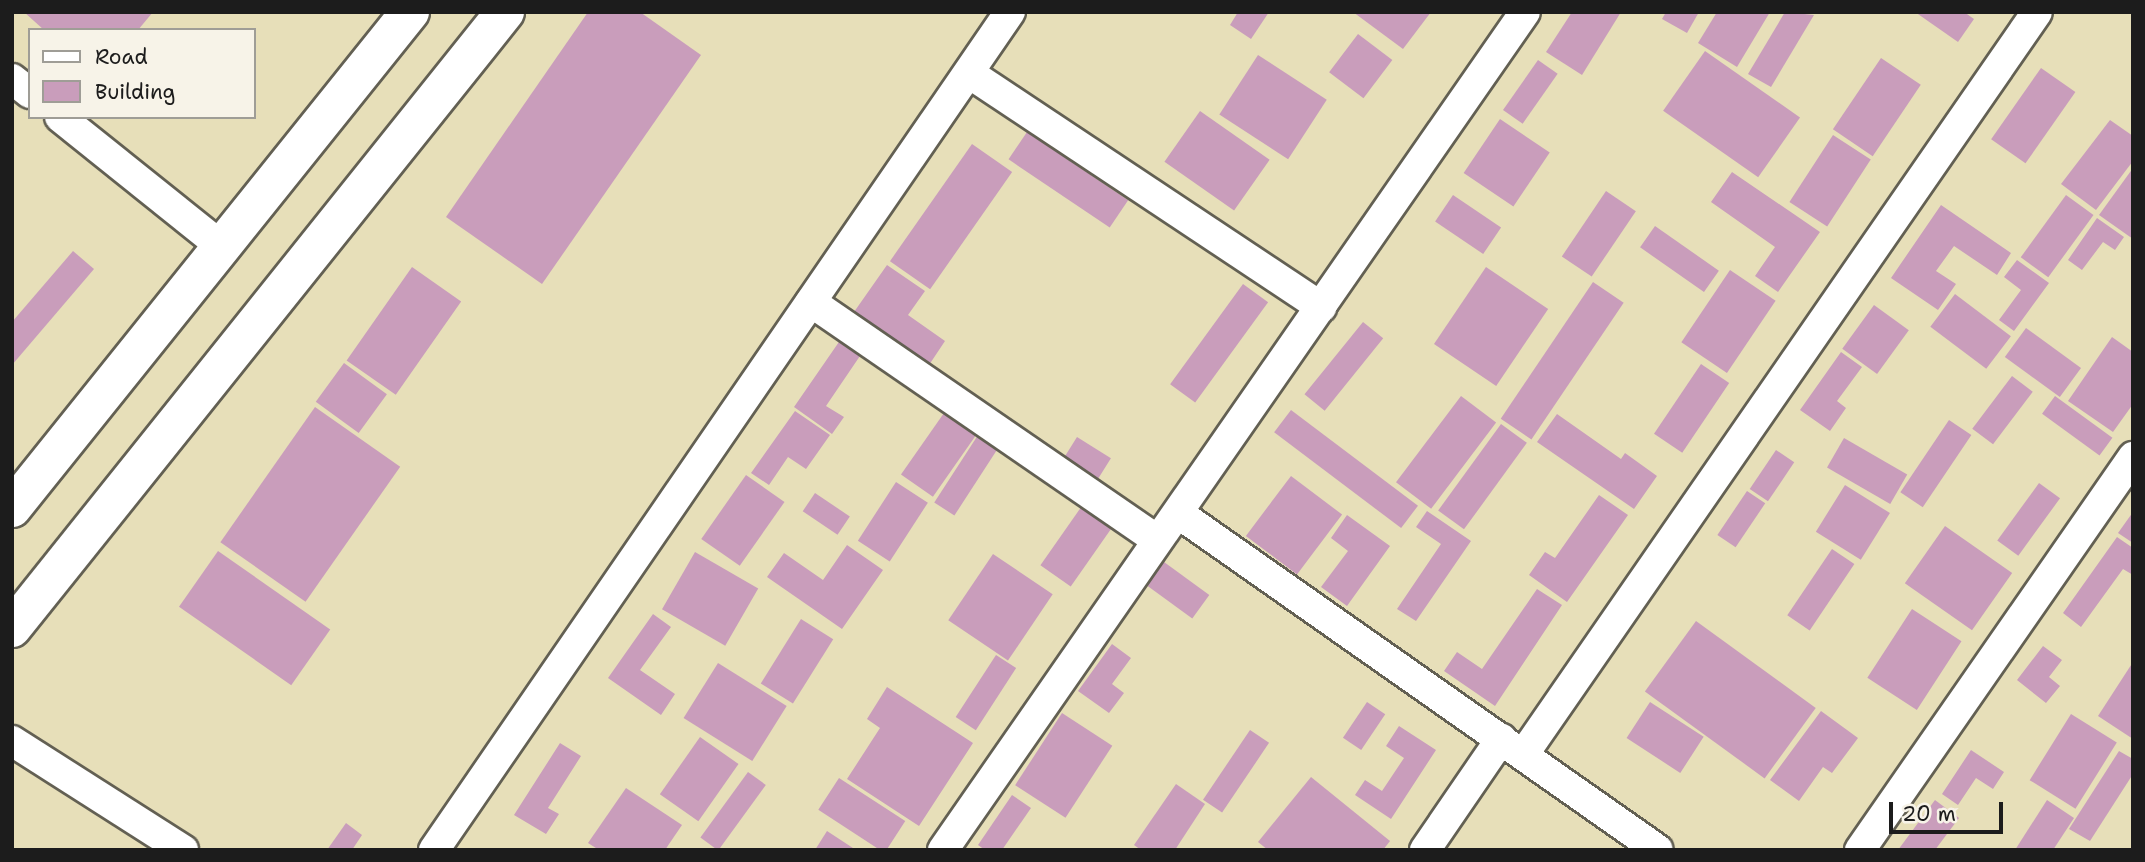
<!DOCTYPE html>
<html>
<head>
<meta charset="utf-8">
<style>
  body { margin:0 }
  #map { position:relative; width:2145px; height:862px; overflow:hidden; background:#e7dfb9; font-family:"Shantell Sans",sans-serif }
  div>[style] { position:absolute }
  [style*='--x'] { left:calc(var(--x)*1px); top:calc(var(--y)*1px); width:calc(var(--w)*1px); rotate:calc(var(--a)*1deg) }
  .building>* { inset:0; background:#c99dbb; transform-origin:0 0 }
  .roads { filter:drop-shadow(2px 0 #636053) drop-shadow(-2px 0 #636053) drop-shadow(0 2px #636053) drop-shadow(0 -2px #636053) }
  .street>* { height:30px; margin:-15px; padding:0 15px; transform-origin:15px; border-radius:15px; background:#fff }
  .secondary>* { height:38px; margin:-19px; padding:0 19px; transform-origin:19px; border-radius:19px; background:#fff }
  span { translate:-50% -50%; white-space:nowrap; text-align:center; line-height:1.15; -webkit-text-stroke:6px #f7f3e8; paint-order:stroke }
  .frame { position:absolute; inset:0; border:14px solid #1c1c1c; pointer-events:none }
  .legend { position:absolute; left:28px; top:28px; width:228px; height:91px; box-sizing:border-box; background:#f7f3e8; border:2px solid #9f9d96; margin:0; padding:9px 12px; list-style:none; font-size:21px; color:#1c1c1c }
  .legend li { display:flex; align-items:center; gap:14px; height:35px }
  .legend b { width:35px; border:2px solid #9f9d96 }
  .scale { position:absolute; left:1889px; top:802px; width:114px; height:32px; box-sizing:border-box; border:4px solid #1c1c1c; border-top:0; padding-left:9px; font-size:21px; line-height:24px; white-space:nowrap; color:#1c1c1c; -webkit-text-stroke:5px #f7f3e8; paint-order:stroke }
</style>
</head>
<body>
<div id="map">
  <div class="building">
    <div style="clip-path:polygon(24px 12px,153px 12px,138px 30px,44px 30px)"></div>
    <div style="clip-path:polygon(588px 12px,640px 12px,701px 55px,542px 284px,446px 217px)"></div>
    <div style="clip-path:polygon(1238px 12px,1269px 12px,1251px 39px,1230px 25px)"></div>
    <div style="clip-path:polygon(1353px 12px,1431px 12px,1403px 49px)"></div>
    <div style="clip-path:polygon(1572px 12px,1621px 12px,1582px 75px,1546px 52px)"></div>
    <div style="clip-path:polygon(1666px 12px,1699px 12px,1687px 33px,1662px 19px)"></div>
    <div style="clip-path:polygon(1717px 12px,1770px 12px,1737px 67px,1698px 43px)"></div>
    <div style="clip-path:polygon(1785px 12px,1814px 15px,1771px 87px,1748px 74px)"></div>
    <div style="clip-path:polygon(1915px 12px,1964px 12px,1974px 19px,1958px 42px)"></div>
    <div style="left:1358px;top:34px;width:43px;height:48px;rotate:37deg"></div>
    <div style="left:1705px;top:51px;width:116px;height:73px;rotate:35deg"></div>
    <div style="left:1258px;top:55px;width:82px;height:71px;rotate:33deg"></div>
    <div style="left:1881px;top:58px;width:48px;height:86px;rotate:34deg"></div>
    <div style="left:1538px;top:60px;width:24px;height:61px;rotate:35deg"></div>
    <div style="left:2041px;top:68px;width:42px;height:87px;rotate:35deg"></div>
    <div style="left:1200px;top:111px;width:85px;height:62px;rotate:35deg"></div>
    <div style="left:1500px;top:119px;width:60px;height:65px;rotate:34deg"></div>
    <div style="clip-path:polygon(2110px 120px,2133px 136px,2133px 161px,2096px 210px,2061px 184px)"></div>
    <div style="left:1027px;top:132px;width:122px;height:33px;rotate:34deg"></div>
    <div style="left:1833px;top:135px;width:45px;height:80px;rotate:33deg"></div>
    <div style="left:972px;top:144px;width:49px;height:143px;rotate:35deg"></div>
    <div style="clip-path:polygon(2133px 168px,2133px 239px,2099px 215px)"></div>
    <div style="clip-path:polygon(1732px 172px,1820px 232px,1778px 292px,1755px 276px,1775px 247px,1711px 202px)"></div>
    <div style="left:1606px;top:191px;width:36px;height:79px;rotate:34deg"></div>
    <div style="left:1453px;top:195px;width:58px;height:32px;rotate:34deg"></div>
    <div style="left:2066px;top:195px;width:34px;height:77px;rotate:36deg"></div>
    <div style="clip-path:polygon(1941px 205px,2011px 253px,1997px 275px,1954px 246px,1936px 271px,1956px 284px,1938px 310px,1891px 278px)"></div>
    <div style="clip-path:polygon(2097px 218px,2124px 237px,2115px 250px,2103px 242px,2082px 270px,2068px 260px)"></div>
    <div style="left:1655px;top:226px;width:78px;height:26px;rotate:35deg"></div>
    <div style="clip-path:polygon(73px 251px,94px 269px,12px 365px,12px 322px)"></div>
    <div style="clip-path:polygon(2017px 260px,2049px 283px,2014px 331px,1999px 320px,2021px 290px,2004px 277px)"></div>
    <div style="clip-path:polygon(887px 265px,925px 291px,908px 315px,945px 341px,929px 365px,854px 312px)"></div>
    <div style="left:412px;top:267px;width:60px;height:114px;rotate:35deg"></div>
    <div style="left:1486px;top:267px;width:75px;height:93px;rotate:34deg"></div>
    <div style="left:1730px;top:270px;width:55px;height:87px;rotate:34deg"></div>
    <div style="left:1593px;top:282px;width:37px;height:165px;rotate:34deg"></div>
    <div style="left:1243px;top:284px;width:31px;height:124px;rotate:36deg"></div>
    <div style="left:1955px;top:294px;width:70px;height:41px;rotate:37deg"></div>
    <div style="left:1874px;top:305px;width:43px;height:54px;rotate:36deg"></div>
    <div style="left:1363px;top:322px;width:26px;height:93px;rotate:39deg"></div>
    <div style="left:2026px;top:328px;width:68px;height:36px;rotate:36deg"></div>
    <div style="clip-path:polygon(2112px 337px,2133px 352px,2133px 404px,2113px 432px,2068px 401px)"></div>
    <div style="clip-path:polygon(841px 339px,862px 353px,826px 406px,844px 417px,832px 434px,794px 407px)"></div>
    <div style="clip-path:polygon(1841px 352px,1862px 367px,1837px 401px,1846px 408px,1830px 431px,1800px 410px)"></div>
    <div style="left:344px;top:363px;width:53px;height:48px;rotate:36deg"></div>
    <div style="left:1701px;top:364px;width:34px;height:84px;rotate:34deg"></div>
    <div style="left:2012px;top:376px;width:26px;height:66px;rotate:37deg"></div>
    <div style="left:1461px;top:396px;width:44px;height:108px;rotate:37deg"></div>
    <div style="left:2055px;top:396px;width:71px;height:22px;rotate:36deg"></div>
    <div style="left:315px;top:407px;width:104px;height:165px;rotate:35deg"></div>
    <div style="left:1291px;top:410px;width:159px;height:28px;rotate:37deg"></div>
    <div style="clip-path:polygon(795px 411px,830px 435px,806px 469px,788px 457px,769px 485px,751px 473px)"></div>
    <div style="left:944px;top:413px;width:39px;height:75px;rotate:35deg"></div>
    <div style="clip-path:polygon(1557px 414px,1621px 459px,1625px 453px,1657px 476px,1634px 509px,1537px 442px)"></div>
    <div style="left:1949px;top:420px;width:27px;height:87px;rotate:34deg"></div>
    <div style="left:1501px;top:424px;width:32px;height:107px;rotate:36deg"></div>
    <div style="left:980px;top:432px;width:24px;height:84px;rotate:33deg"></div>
    <div style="left:1077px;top:437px;width:40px;height:26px;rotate:32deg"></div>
    <div style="left:1844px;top:438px;width:73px;height:34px;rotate:30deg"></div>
    <div style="left:1776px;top:450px;width:22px;height:47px;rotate:34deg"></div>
    <div style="left:746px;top:475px;width:47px;height:78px;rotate:35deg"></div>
    <div style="left:1291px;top:476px;width:64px;height:75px;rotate:37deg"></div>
    <div style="left:896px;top:482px;width:38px;height:70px;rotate:33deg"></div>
    <div style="left:2039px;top:483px;width:26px;height:71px;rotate:36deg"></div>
    <div style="left:1845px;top:485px;width:53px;height:55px;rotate:32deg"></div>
    <div style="left:1747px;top:491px;width:22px;height:53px;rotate:34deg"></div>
    <div style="left:815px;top:493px;width:42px;height:22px;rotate:34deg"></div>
    <div style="clip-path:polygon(1599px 495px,1628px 515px,1567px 602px,1529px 575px,1545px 552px,1555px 558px)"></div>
    <div style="left:1084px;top:503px;width:37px;height:76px;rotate:35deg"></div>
    <div style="clip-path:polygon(1427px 511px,1471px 541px,1416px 621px,1397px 609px,1441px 544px,1416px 527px)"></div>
    <div style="clip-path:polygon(2133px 512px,2133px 543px,2118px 533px)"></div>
    <div style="clip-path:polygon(1347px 515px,1390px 546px,1347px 606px,1321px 587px,1348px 551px,1331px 538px)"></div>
    <div style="left:1945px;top:526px;width:82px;height:70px;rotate:35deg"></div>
    <div style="clip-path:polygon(2117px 537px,2133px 548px,2133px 575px,2123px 569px,2081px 627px,2063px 613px)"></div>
    <div style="clip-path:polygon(847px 545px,883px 570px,842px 629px,767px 577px,784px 553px,823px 580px)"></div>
    <div style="left:1832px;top:549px;width:27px;height:80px;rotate:34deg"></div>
    <div style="left:218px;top:551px;width:137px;height:68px;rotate:35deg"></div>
    <div style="left:695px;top:552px;width:73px;height:66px;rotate:30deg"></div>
    <div style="left:993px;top:554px;width:72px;height:80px;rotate:34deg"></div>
    <div style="left:1164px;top:562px;width:56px;height:29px;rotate:36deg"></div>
    <div style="clip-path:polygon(1537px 589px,1562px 605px,1495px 706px,1444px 671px,1457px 652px,1482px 669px)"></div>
    <div style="left:1912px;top:609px;width:59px;height:82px;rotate:33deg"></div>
    <div style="clip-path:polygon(653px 614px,671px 627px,640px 670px,675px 694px,661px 715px,608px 678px)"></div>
    <div style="left:801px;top:619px;width:38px;height:76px;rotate:32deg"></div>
    <div style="left:1696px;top:621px;width:148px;height:87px;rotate:36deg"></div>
    <div style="clip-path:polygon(1112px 644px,1131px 658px,1112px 684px,1124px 693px,1109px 713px,1078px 691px)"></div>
    <div style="clip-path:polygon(2043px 646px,2062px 660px,2049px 677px,2060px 686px,2046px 703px,2017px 680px)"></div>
    <div style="left:996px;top:655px;width:24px;height:74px;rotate:33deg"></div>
    <div style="clip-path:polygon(2133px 662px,2133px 739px,2098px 716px)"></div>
    <div style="left:718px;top:663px;width:81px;height:65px;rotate:32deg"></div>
    <div style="clip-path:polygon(887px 687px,973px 743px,919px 826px,847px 779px,880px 728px,867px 719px)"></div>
    <div style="left:1367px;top:702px;width:22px;height:43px;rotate:34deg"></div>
    <div style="left:1650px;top:702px;width:64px;height:43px;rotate:33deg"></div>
    <div style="clip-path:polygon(1821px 711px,1858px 738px,1832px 773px,1823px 767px,1799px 801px,1770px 780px)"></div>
    <div style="left:1062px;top:713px;width:60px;height:86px;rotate:33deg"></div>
    <div style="left:2071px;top:714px;width:54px;height:78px;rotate:32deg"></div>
    <div style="clip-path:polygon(1399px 726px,1436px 750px,1391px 819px,1355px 795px,1365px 780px,1382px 791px,1404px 758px,1386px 746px)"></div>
    <div style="left:1250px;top:730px;width:23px;height:84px;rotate:34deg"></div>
    <div style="left:700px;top:737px;width:47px;height:70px;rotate:35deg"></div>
    <div style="clip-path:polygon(560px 743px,581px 756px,548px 808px,559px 814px,546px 834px,514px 815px)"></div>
    <div style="clip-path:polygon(1971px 750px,2004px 772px,1993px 789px,1976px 778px,1958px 805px,1942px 794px)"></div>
    <div style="clip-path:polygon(2119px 751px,2133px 759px,2133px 774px,2090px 841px,2069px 829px)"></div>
    <div style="left:748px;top:772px;width:22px;height:81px;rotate:36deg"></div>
    <div style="clip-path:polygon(1311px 777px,1390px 841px,1383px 850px,1268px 850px,1258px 842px)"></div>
    <div style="left:839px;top:778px;width:79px;height:38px;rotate:33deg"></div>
    <div style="clip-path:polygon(1176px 784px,1205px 804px,1175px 850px,1141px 850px,1134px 845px)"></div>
    <div style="clip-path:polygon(626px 788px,682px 825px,665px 850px,599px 850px,588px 843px)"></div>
    <div style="clip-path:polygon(1012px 795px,1031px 808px,1002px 850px,985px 850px,978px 845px)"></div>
    <div style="clip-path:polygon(1935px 800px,1959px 818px,1935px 850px,1898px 850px)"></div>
    <div style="clip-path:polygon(2047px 800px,2074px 818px,2053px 850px,2015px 850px)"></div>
    <div style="clip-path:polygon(346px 823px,362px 835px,352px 850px,327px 850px)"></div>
    <div style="clip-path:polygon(827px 831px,856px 850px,815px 850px)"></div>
  </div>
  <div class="roads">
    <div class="street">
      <div style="--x:969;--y:73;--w:423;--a:33.6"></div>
      <div style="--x:12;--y:79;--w:23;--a:38"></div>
      <div style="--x:60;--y:117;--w:208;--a:38.7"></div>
      <div style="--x:811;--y:302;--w:420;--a:34.5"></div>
      <div style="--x:1178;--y:513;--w:586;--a:35.07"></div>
      <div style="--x:12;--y:741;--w:203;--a:32.5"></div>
      <div style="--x:1523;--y:755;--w:903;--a:-55.32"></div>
      <div style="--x:434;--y:850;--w:1017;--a:-55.5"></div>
      <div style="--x:943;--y:850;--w:1020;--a:-55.22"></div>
      <div style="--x:1425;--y:850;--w:135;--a:-55.6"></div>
      <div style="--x:1860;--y:850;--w:479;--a:-55.2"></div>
    </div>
    <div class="secondary">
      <div style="--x:12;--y:508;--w:636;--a:-51.26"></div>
      <div style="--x:12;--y:628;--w:789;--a:-51.33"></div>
    </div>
  </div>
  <div class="frame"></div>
  <ul class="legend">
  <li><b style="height:9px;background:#fff"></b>Road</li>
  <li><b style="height:19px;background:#c99dbb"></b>Building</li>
  </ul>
  <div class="scale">20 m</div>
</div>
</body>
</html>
